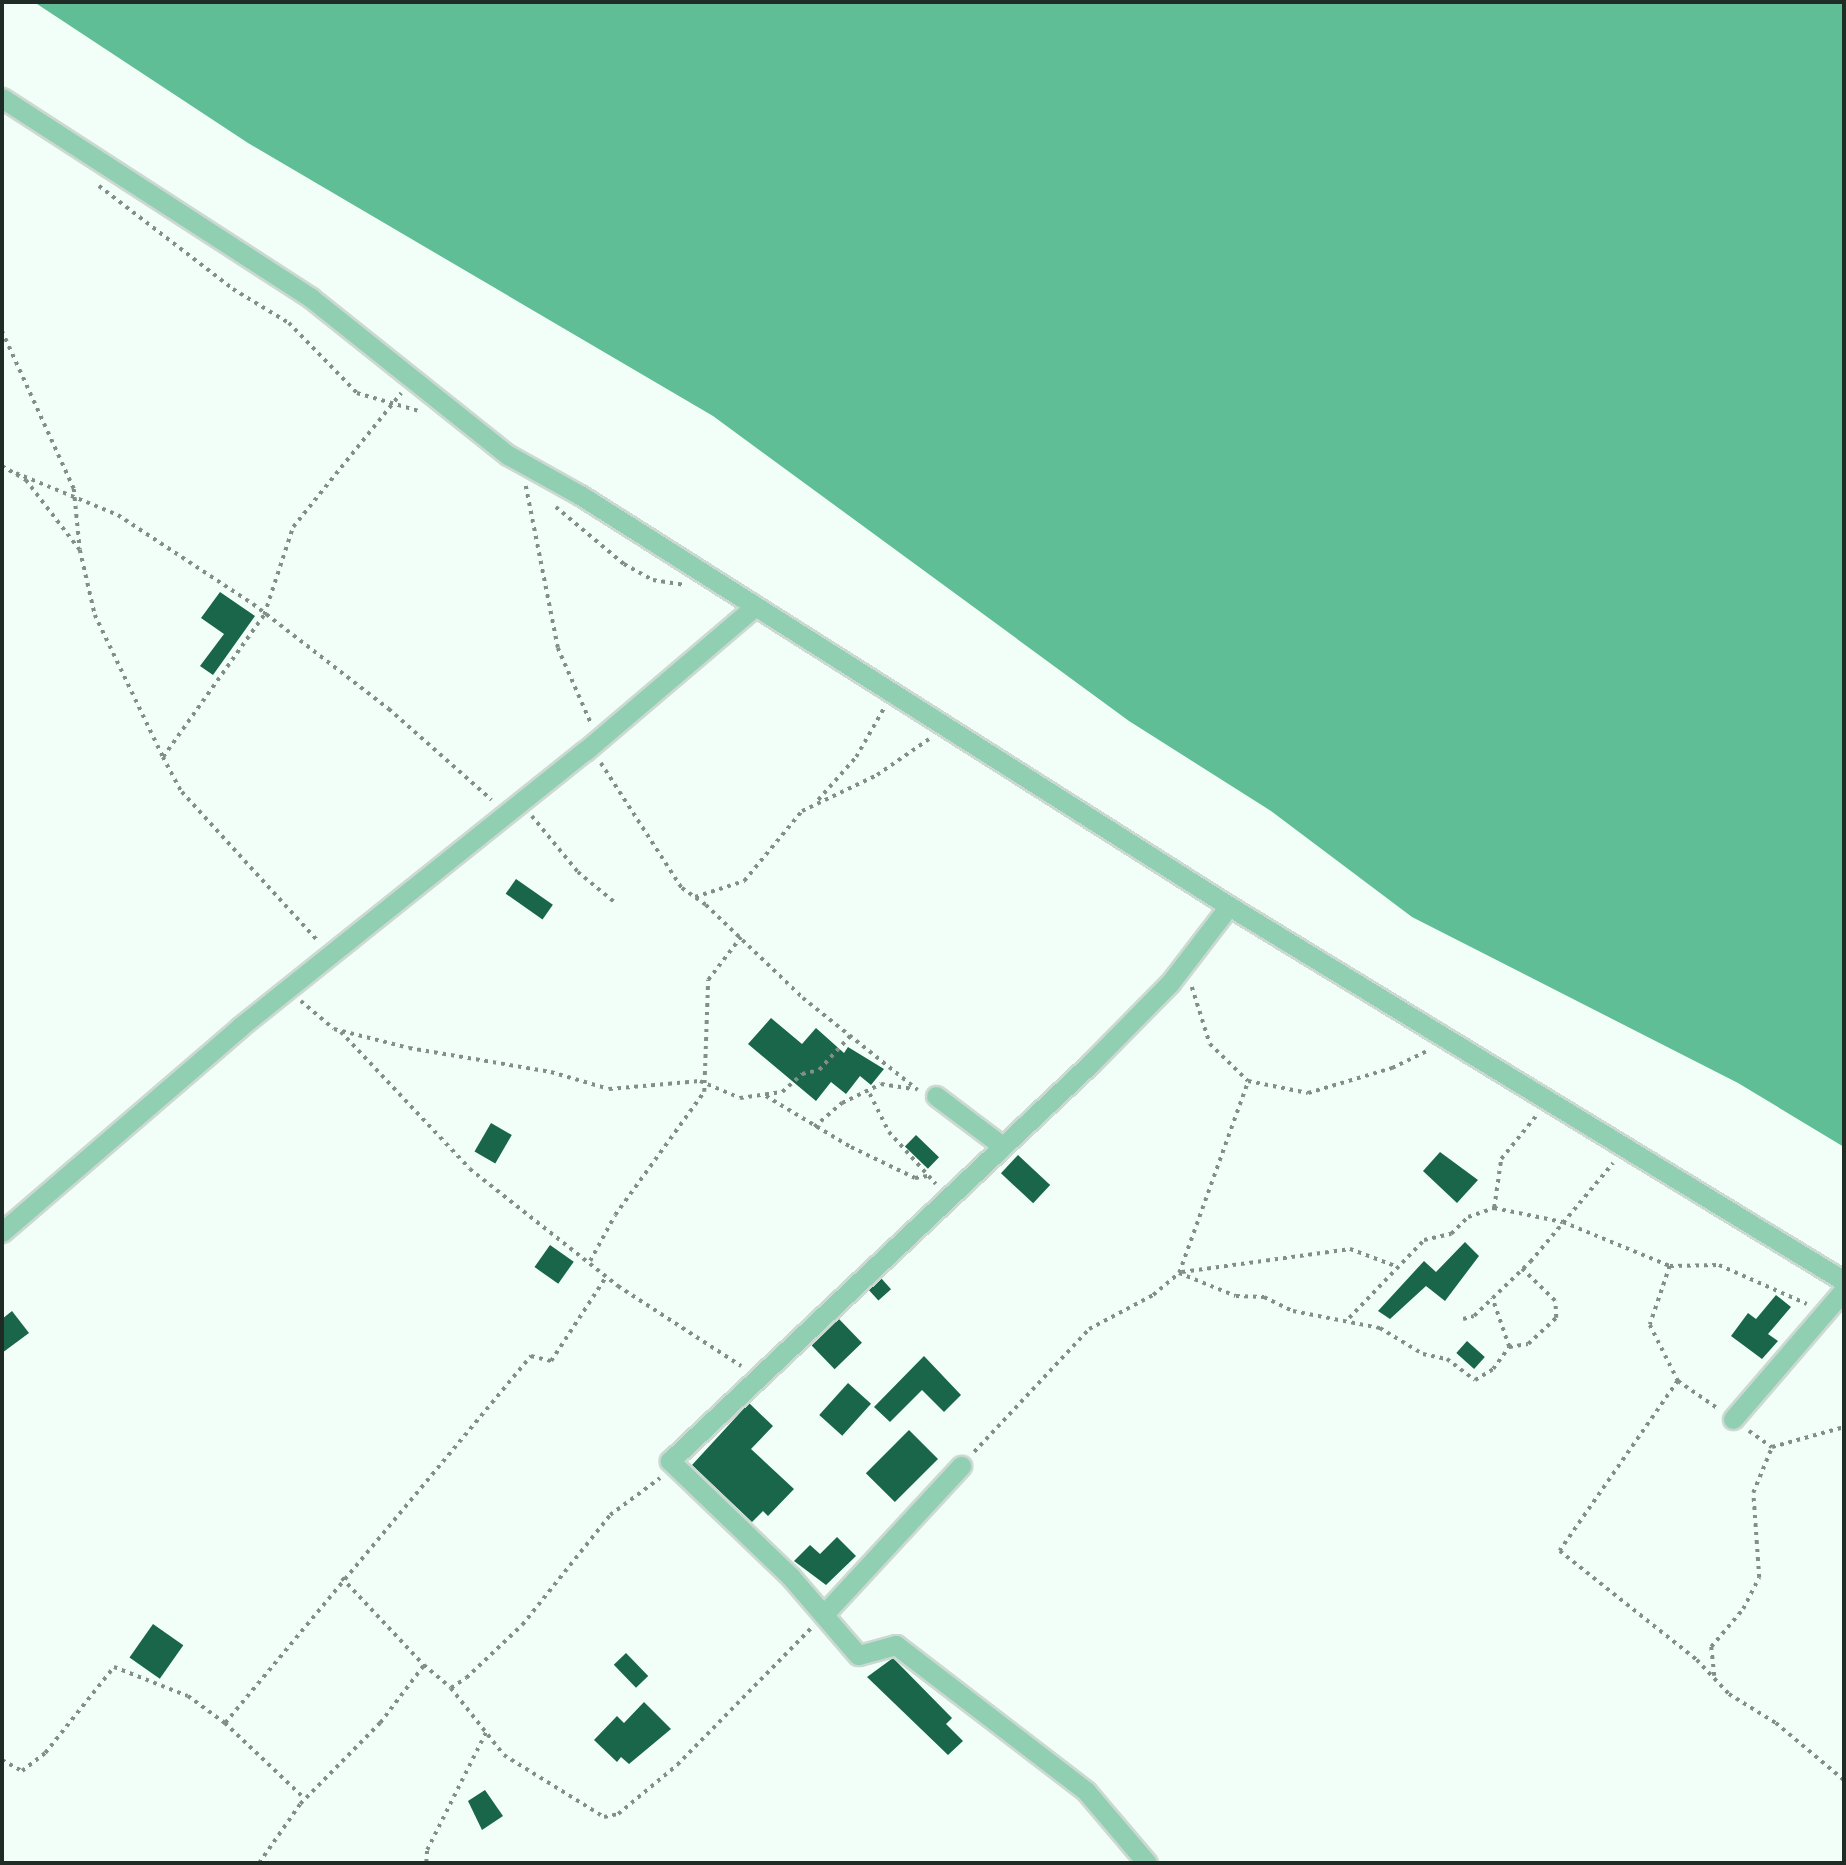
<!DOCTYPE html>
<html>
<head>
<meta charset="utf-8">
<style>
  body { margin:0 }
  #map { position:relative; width:1846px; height:1865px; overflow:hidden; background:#f2fff8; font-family:"Times New Roman",serif }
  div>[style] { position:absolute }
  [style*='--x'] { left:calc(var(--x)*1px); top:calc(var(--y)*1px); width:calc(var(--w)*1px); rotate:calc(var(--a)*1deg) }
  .water>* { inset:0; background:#60be97 }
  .building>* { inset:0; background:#1a664b; transform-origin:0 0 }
  .path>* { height:3.5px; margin-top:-1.75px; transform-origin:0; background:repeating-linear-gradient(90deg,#828f89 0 3.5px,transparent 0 8.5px) }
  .roads { filter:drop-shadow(2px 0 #ccd9d2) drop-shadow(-2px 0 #ccd9d2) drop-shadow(0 2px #ccd9d2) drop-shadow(0 -2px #ccd9d2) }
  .minor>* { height:19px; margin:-9.5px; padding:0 9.5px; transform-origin:9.5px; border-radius:9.5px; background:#91cfb2 }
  span { translate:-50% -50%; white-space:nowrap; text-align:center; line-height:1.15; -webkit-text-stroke:7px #f2fff8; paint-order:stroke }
  .frame { position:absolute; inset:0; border:4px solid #1f2c26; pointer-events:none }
</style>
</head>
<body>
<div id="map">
  <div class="water">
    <div style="clip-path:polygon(34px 2px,1844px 2px,1844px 1147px,1738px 1083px,1412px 917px,1271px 811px,1129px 721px,713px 416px,248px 143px)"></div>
  </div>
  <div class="building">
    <div style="clip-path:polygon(220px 592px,255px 616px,213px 675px,200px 666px,224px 634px,201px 618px)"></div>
    <div style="left:516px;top:879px;width:45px;height:18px;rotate:35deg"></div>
    <div style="clip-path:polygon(771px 1018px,802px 1044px,816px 1028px,844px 1053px,848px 1047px,884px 1069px,871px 1085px,860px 1076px,846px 1094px,831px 1082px,816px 1101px,748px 1044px)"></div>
    <div style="left:491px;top:1123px;width:24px;height:33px;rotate:30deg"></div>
    <div style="left:916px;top:1135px;width:32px;height:16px;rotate:44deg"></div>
    <div style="clip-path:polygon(1440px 1152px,1478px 1180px,1457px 1203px,1423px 1171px)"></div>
    <div style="left:1018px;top:1155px;width:44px;height:25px;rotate:43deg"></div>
    <div style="clip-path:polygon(1465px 1242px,1479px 1256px,1445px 1301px,1426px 1286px,1390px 1319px,1378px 1311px,1424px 1261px,1436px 1272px)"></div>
    <div style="left:550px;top:1245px;width:29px;height:27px;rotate:35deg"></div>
    <div style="left:881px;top:1278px;width:15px;height:17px;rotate:48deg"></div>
    <div style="clip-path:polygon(1776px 1295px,1791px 1307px,1768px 1334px,1778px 1341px,1762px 1359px,1731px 1336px,1748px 1313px,1756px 1319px)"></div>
    <div style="clip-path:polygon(12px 1311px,29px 1333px,2px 1353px,2px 1319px)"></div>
    <div style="left:839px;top:1319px;width:33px;height:38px;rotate:46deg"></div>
    <div style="left:1467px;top:1341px;width:24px;height:16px;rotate:42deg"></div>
    <div style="clip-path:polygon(924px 1356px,961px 1395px,944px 1412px,922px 1390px,890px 1422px,874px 1407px)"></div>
    <div style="left:848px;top:1383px;width:31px;height:43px;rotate:42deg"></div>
    <div style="clip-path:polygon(749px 1403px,773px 1426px,751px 1449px,794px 1489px,768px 1516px,763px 1511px,752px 1522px,692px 1465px)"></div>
    <div style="left:909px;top:1430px;width:41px;height:61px;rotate:45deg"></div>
    <div style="clip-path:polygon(837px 1537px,856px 1556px,826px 1585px,794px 1561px,810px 1545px,820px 1554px)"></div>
    <div style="left:153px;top:1624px;width:37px;height:41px;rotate:35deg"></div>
    <div style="left:626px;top:1653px;width:32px;height:17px;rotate:46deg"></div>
    <div style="clip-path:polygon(893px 1658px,952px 1718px,946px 1724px,963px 1741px,948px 1755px,867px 1677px)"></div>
    <div style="clip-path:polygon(644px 1702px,671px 1729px,629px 1764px,621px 1757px,617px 1762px,594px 1740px,617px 1716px,624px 1723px)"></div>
    <div style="clip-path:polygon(485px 1790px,503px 1816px,482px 1830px,468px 1801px)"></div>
  </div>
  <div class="path">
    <div style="--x:99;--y:186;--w:169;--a:37.5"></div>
    <div style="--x:233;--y:289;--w:66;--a:31.3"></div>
    <div style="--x:289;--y:323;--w:98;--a:45.8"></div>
    <div style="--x:357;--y:393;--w:65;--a:16.2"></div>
    <div style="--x:2;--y:331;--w:174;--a:65.5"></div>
    <div style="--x:74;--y:489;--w:61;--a:84.4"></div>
    <div style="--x:80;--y:550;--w:67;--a:77"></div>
    <div style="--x:95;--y:615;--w:157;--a:64.4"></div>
    <div style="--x:163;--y:757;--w:40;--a:62"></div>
    <div style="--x:182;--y:792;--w:200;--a:47.6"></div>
    <div style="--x:2;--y:466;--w:28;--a:30"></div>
    <div style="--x:26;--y:480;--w:88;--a:52.4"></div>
    <div style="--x:16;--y:473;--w:110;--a:22.4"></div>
    <div style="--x:118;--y:515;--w:162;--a:33.4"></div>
    <div style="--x:253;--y:604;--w:172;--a:37.7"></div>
    <div style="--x:389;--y:709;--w:137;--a:41.5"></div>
    <div style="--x:526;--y:486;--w:165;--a:78.8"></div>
    <div style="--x:558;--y:648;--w:82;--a:66.3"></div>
    <div style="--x:556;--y:507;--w:89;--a:40"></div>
    <div style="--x:624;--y:564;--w:33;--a:29"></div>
    <div style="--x:653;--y:580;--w:31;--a:9"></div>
    <div style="--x:163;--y:757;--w:174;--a:-54.6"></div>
    <div style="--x:264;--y:615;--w:93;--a:-71.8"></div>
    <div style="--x:293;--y:527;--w:172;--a:-51.1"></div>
    <div style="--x:601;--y:763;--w:149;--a:57.1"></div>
    <div style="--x:682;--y:888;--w:29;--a:35"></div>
    <div style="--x:706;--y:905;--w:134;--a:43.8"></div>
    <div style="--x:803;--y:998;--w:147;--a:38.7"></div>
    <div style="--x:818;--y:800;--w:57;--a:-48.5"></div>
    <div style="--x:856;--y:757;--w:56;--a:-60.3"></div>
    <div style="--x:532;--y:816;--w:72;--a:50.6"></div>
    <div style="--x:578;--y:872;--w:50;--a:39.4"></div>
    <div style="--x:695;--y:897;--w:52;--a:-18.1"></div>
    <div style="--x:744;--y:881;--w:91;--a:-50.4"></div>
    <div style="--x:802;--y:811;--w:83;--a:-25.6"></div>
    <div style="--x:877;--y:775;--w:63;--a:-34.7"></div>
    <div style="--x:1192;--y:987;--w:60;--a:72.5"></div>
    <div style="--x:1210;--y:1044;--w:53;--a:44.2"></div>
    <div style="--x:1248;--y:1081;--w:61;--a:11.3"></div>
    <div style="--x:1308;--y:1093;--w:88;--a:-16.6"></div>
    <div style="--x:1392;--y:1068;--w:41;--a:-25.9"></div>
    <div style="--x:301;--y:1001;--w:43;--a:40.3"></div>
    <div style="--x:334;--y:1029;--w:77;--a:14.2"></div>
    <div style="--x:409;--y:1048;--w:144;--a:9.6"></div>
    <div style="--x:551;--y:1072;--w:60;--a:16.3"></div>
    <div style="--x:609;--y:1089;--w:91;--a:-5"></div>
    <div style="--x:700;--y:1081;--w:43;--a:23"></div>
    <div style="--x:740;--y:1098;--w:42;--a:-8.1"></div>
    <div style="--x:782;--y:1092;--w:27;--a:-42"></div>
    <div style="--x:802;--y:1074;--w:17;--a:-13"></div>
    <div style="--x:819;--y:1070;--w:47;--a:-47.6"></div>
    <div style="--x:341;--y:1032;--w:188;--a:46.7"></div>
    <div style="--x:470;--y:1169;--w:189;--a:38.3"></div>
    <div style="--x:618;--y:1286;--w:147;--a:33"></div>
    <div style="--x:870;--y:1094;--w:42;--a:63.4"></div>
    <div style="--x:889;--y:1132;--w:70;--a:47.9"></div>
    <div style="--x:766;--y:1096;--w:99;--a:31"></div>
    <div style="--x:851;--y:1147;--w:71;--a:25.8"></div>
    <div style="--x:915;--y:1178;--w:13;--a:-9"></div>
    <div style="--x:814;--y:1127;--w:37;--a:-41"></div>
    <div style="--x:842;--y:1103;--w:43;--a:-26"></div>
    <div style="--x:881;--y:1084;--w:31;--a:9"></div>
    <div style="--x:1494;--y:1208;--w:49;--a:-81.9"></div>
    <div style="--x:1501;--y:1159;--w:55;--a:-50.9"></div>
    <div style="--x:590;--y:1261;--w:52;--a:-61.5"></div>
    <div style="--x:615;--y:1215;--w:152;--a:-54.1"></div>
    <div style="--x:704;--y:1092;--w:112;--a:-88"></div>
    <div style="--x:708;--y:980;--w:54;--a:-52.5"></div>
    <div style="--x:1670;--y:1266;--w:62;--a:108.7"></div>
    <div style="--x:1650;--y:1325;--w:63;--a:63.4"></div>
    <div style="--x:1678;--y:1381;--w:47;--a:34.7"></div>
    <div style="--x:1182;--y:1272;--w:170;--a:-7.8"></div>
    <div style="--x:1350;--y:1249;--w:48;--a:20.7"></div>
    <div style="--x:1179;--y:1273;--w:61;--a:22"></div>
    <div style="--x:1236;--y:1296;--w:28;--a:2"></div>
    <div style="--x:1264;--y:1297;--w:32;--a:26"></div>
    <div style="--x:1293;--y:1311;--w:89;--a:11.1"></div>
    <div style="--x:1380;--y:1328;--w:50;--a:31.2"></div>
    <div style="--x:1423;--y:1354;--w:25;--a:12"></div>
    <div style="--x:1447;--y:1359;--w:35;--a:37"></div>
    <div style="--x:1475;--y:1380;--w:21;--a:-31"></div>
    <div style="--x:1493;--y:1369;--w:27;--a:-54"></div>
    <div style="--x:1509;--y:1347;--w:52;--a:-109.1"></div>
    <div style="--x:1349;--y:1318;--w:108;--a:-46.1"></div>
    <div style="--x:1424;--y:1240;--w:28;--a:-13"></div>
    <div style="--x:1451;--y:1234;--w:24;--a:-45"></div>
    <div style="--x:1468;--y:1217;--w:28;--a:-19"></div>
    <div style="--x:1494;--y:1208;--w:70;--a:11.5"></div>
    <div style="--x:1563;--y:1222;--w:116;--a:22.4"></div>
    <div style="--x:1670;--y:1266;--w:49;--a:-1.2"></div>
    <div style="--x:1719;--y:1265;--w:96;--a:23.9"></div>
    <div style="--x:1463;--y:1319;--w:11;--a:-15"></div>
    <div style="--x:1474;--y:1316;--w:78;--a:-44"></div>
    <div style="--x:1530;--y:1262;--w:129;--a:-50"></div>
    <div style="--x:1509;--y:1347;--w:19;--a:-9"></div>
    <div style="--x:1528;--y:1344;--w:38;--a:-43"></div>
    <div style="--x:1556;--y:1318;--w:17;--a:-93"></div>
    <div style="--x:1555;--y:1301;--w:46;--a:-135.9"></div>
    <div style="--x:1678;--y:1381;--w:207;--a:124.8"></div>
    <div style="--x:1560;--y:1551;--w:175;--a:38.5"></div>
    <div style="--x:1697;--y:1660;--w:47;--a:46.7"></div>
    <div style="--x:1729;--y:1694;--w:55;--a:31.7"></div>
    <div style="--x:1776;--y:1723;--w:89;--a:40"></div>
    <div style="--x:1749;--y:1431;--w:28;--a:35"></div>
    <div style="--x:1772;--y:1447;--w:75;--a:-15.5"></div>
    <div style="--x:974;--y:1452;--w:168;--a:-46.9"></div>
    <div style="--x:1089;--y:1329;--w:72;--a:-28"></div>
    <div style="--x:1153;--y:1295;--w:34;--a:-40"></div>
    <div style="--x:1179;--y:1273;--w:204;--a:-70.2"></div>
    <div style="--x:342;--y:1578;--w:120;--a:46.7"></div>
    <div style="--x:1714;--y:1676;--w:29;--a:-96"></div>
    <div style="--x:1711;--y:1647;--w:50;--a:-49.9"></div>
    <div style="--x:1743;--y:1609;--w:35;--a:-63"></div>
    <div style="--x:1759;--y:1578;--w:85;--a:-94"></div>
    <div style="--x:1753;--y:1493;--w:50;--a:-67.6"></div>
    <div style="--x:451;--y:1688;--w:85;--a:51.7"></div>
    <div style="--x:504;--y:1755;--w:118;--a:31.8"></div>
    <div style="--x:604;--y:1817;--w:14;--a:-12"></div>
    <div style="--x:618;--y:1814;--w:77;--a:-39.7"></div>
    <div style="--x:677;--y:1765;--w:192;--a:-45.6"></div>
    <div style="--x:225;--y:1723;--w:110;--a:43.5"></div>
    <div style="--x:2;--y:1760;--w:23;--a:29"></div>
    <div style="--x:22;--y:1771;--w:29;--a:-38"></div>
    <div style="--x:45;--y:1753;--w:110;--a:-51.3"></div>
    <div style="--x:114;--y:1667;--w:79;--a:21.4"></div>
    <div style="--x:188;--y:1696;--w:46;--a:36.1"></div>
    <div style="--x:225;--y:1723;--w:478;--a:-50.2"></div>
    <div style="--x:531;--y:1356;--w:21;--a:14"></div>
    <div style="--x:551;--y:1361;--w:100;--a:-56.8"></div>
    <div style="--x:259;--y:1863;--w:72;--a:-55.2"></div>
    <div style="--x:300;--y:1804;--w:114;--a:-45.4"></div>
    <div style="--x:380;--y:1723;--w:73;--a:-52.8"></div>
    <div style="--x:424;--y:1665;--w:35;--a:40"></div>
    <div style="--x:451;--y:1688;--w:18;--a:-34"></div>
    <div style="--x:466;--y:1678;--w:77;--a:-43.4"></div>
    <div style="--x:522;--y:1625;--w:141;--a:-51.3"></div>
    <div style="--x:610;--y:1515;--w:62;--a:-36.5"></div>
    <div style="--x:426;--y:1863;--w:13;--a:-86"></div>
    <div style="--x:427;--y:1850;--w:134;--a:-63.4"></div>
  </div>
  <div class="roads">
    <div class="minor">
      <div style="--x:2;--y:98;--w:368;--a:32.9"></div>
      <div style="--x:311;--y:298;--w:252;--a:38.6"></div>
      <div style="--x:508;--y:455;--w:82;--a:29.1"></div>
      <div style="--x:580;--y:495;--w:768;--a:32.35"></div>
      <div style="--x:1229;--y:906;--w:720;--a:31.37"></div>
      <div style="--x:936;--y:1096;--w:81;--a:37"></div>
      <div style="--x:2;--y:1232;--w:314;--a:-40.7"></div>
      <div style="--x:240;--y:1027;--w:442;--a:-38.7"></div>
      <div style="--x:585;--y:751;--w:222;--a:-40.4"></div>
      <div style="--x:1733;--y:1419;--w:170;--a:-49.3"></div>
      <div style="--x:824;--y:1614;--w:202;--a:-47.2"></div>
      <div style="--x:1147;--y:1863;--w:94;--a:-130.3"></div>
      <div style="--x:1086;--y:1791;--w:240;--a:-142.5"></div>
      <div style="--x:896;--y:1645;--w:39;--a:165"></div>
      <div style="--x:858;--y:1655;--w:103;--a:-130.7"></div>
      <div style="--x:791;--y:1577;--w:168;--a:-136.2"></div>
      <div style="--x:670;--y:1461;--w:579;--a:-43.39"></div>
      <div style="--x:1091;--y:1063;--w:112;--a:-45.4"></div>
      <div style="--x:1170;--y:983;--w:97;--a:-52.5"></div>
    </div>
  </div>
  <div class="frame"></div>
</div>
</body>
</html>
